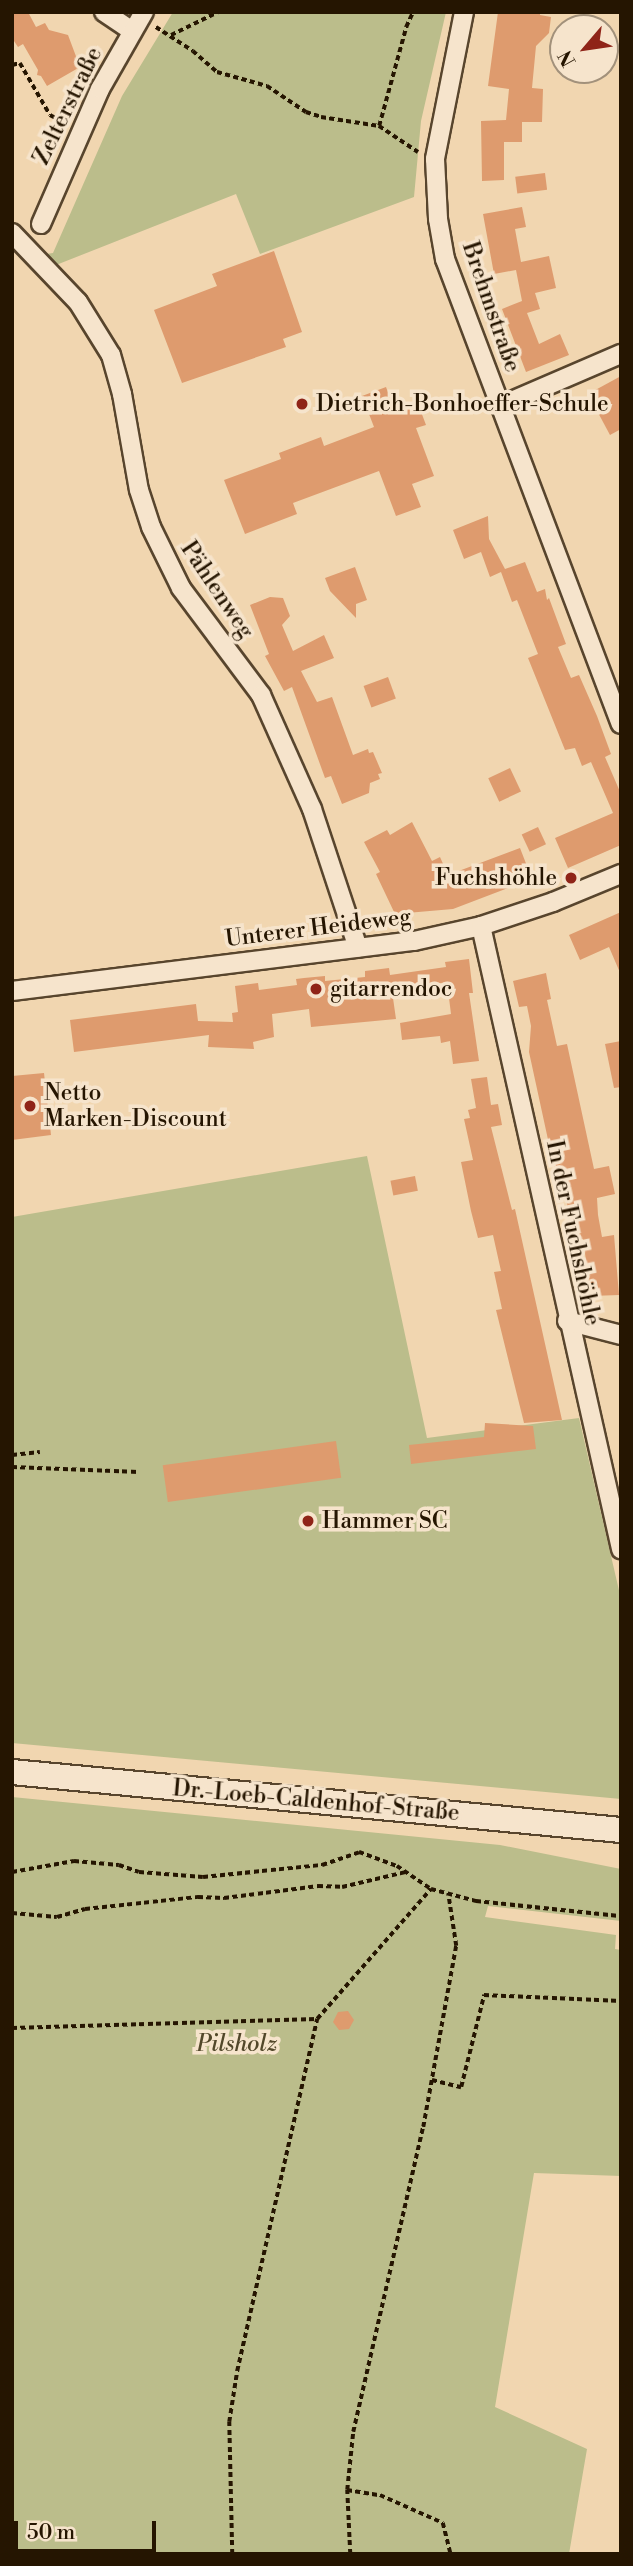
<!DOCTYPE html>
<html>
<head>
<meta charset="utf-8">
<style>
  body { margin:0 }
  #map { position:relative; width:633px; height:2566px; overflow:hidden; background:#f1d6b0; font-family:"Libre Bodoni",serif }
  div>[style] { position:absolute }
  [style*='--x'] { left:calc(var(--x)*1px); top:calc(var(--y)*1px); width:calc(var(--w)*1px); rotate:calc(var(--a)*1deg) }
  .green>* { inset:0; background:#bbbd8b }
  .building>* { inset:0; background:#de9b6e; transform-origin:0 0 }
  .path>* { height:3.5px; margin-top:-1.75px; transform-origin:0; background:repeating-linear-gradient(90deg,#251501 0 5px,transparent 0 8.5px) }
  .roads { filter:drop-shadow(2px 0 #58452d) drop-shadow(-2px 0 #58452d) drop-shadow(0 2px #58452d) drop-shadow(0 -2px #58452d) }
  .minor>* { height:18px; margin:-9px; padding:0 9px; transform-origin:9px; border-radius:9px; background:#f6e4cc }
  .secondary>* { height:24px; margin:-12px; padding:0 12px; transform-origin:12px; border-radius:12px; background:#f6e4cc }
  .dots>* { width:19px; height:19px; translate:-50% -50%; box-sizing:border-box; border:4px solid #f6e4cc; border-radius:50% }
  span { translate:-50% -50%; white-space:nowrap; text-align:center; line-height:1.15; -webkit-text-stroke:7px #f6e4cc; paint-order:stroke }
  .street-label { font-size:23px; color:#251501 }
  .poi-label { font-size:23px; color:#251501 }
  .left { translate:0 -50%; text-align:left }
  .right { translate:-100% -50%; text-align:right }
  .park-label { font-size:23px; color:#52472a; font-style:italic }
  .frame { position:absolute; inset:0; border:14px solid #251501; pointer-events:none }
  .north { position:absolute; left:549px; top:14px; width:70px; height:70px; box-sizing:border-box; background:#f6e4cc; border:2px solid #a2917b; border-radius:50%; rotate:241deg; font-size:19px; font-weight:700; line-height:28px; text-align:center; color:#251501 }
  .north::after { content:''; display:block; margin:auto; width:24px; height:32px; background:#8f2418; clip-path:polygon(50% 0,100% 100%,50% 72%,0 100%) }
  .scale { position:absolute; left:14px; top:2521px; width:142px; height:32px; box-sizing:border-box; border:4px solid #251501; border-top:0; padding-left:9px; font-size:21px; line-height:24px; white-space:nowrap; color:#251501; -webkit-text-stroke:5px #f6e4cc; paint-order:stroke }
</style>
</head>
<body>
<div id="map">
  <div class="green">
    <div style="clip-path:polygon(173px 12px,446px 12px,421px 121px,414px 197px,260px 254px,236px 194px,51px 267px,46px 254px,53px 253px,122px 96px)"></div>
    <div style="clip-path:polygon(367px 1156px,427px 1438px,579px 1418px,621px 1599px,621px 1799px,12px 1743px,12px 1217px)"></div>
    <div style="clip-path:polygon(12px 1797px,500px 1845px,621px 1869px,621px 1921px,488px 1906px,485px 1917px,616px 1935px,615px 1949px,621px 1950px,621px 2176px,534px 2173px,495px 2407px,587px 2449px,569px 2554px,12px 2554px)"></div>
  </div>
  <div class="building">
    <div style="clip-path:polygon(12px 12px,28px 12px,36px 27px,45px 23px,49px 30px,68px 35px,80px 67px,47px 86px,41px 76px,37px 75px,38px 70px,23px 44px,18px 47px,12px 38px)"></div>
    <div style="clip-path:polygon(498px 12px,540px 12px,540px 15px,551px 17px,549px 33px,536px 46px,532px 88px,543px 89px,542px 122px,522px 122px,522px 142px,504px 142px,504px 180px,482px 181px,481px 121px,506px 120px,509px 89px,488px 86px)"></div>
    <div style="left:545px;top:173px;width:17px;height:30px;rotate:83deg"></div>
    <div style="clip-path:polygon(522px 207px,526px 227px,515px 229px,521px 262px,549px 256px,556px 288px,535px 293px,540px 309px,527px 313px,539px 344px,560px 334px,569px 355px,526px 372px,502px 309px,522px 301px,516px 270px,494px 274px,483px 214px)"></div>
    <div style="clip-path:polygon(274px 251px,302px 332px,283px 339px,286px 347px,182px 383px,154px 310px,217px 286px,212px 274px)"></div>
    <div style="clip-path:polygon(621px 376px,621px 429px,610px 435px,588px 394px)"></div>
    <div style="clip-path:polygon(386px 387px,394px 409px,417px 401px,426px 425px,416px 428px,434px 476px,412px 484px,421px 507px,396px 516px,379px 471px,293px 503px,297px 514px,245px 534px,224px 480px,281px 459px,279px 453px,321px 437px,324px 446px,374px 427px,362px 396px)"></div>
    <div style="clip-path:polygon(488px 516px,489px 539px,505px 569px,525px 562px,537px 592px,545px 589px,547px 600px,549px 598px,566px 644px,558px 647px,571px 678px,579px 675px,597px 716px,611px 754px,605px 757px,621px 794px,621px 845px,568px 868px,555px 838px,613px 813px,591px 762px,582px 766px,575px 748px,565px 750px,528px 658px,538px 654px,517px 600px,512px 602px,501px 572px,490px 577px,481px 552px,464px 559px,453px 530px)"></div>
    <div style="clip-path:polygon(355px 567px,367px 600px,356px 604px,356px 618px,330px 591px,325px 578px)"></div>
    <div style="clip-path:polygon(270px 597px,283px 598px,290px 616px,282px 625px,293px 651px,324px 635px,334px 658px,301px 671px,317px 702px,332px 697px,353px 755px,368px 749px,369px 753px,373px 752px,382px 773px,378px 774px,380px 779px,370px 783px,369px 793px,342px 804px,331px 776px,325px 778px,292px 687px,284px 691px,265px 656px,269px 654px,250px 605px)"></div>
    <div style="left:388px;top:677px;width:23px;height:26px;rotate:70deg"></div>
    <div style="left:510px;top:768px;width:26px;height:24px;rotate:65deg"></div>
    <div style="clip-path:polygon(412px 822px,432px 861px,440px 857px,448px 875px,520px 848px,532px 879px,453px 909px,395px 914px,376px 874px,380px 872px,364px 842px,387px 830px,390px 835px)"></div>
    <div style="left:538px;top:827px;width:19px;height:18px;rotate:65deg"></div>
    <div style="clip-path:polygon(621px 912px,621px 975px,609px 947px,580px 960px,569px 935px)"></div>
    <div style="clip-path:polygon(469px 959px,473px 993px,469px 993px,479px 1061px,453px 1064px,450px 1041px,441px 1043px,440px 1036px,402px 1040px,400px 1023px,451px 1014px,447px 982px,392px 991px,396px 1019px,311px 1027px,309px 1009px,272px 1014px,274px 1037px,253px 1042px,254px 1049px,208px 1047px,209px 1035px,74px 1052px,70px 1020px,196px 1004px,198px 1021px,233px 1022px,232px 1013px,238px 1012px,235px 986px,258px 983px,259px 990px,297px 985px,296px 979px,304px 978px,325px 976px,325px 981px,365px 977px,365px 971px,389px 968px,390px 975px,446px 967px,445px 962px)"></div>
    <div style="clip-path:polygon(546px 973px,551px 999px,547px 1000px,557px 1046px,567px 1044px,594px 1169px,609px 1166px,615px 1194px,597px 1198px,598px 1215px,602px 1237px,614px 1235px,619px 1295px,591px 1296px,583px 1239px,575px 1240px,563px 1186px,559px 1187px,552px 1158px,529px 1052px,531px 1026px,527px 1006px,519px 1007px,513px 981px)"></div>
    <div style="clip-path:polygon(621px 1041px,621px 1087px,614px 1088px,605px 1044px)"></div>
    <div style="clip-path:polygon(44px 1073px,51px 1135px,12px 1140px,12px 1076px)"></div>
    <div style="clip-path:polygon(487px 1077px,491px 1105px,498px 1104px,502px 1125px,491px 1127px,512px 1210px,515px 1209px,562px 1420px,524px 1423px,496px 1310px,502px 1309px,494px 1272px,501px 1271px,493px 1235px,478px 1238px,471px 1211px,461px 1162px,473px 1160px,464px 1119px,470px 1118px,468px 1110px,476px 1108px,471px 1079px)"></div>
    <div style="left:415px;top:1176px;width:15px;height:25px;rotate:79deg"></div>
    <div style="clip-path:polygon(485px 1423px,533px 1426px,536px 1449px,411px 1464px,409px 1445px,484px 1437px)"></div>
    <div style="left:336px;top:1441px;width:37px;height:175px;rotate:82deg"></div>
    <div style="clip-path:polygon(348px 2011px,354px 2020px,349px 2029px,339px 2030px,333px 2022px,338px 2012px)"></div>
  </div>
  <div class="path">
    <div style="--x:156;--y:27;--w:44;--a:33"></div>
    <div style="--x:193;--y:51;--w:32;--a:41"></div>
    <div style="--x:217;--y:72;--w:52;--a:15.6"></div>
    <div style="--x:267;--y:86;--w:47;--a:33.7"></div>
    <div style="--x:306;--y:112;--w:16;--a:18"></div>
    <div style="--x:321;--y:117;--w:59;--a:8.8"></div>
    <div style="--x:379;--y:126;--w:47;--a:33.7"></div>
    <div style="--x:171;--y:35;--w:52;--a:-26.1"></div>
    <div style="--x:12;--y:65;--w:8;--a:-14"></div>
    <div style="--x:20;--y:63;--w:60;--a:60"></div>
    <div style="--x:50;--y:115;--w:17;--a:28"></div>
    <div style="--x:379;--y:126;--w:103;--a:-74.7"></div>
    <div style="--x:406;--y:27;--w:17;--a:-65"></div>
    <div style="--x:12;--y:1455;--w:28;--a:-6"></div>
    <div style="--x:12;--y:1467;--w:127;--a:2.3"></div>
    <div style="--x:12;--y:1872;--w:63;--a:-10.1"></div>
    <div style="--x:74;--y:1861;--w:45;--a:5.1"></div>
    <div style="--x:119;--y:1865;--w:21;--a:19"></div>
    <div style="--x:139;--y:1872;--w:64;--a:4.5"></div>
    <div style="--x:203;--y:1877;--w:120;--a:-5.8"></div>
    <div style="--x:322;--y:1865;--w:39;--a:-19"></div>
    <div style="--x:359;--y:1852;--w:40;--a:20.2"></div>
    <div style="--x:397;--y:1866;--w:41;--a:34.1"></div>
    <div style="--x:431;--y:1889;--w:47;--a:14.9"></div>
    <div style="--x:476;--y:1901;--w:144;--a:6"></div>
    <div style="--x:12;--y:1913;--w:45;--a:5.1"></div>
    <div style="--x:57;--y:1917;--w:29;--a:-16"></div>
    <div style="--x:85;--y:1909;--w:114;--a:-6.1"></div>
    <div style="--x:198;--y:1897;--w:26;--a:2"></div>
    <div style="--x:224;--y:1898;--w:95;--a:-7.3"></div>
    <div style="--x:318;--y:1886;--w:24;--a:2"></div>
    <div style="--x:342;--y:1887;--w:66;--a:-13.2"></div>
    <div style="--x:12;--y:2028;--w:305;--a:-1.7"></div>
    <div style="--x:432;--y:2080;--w:30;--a:14"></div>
    <div style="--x:461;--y:2087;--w:95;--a:-76"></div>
    <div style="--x:484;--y:1995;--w:137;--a:2.5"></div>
    <div style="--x:347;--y:2490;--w:33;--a:9"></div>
    <div style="--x:380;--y:2495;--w:69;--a:24"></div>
    <div style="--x:443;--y:2523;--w:32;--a:76"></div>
    <div style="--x:232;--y:2554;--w:132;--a:-91.3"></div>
    <div style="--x:229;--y:2422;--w:52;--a:-81.1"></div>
    <div style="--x:237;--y:2371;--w:361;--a:-77.2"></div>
    <div style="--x:317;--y:2019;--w:173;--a:-48.8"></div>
    <div style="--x:350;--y:2554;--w:64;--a:-92.7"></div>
    <div style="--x:347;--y:2490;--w:58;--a:-84.1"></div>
    <div style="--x:353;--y:2432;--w:313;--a:-77.1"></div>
    <div style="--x:423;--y:2127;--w:184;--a:-79.7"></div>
    <div style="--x:456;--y:1946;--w:53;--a:-98.7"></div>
  </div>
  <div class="roads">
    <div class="minor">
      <div style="--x:104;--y:12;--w:34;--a:34"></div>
      <div style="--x:464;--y:12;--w:150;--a:101.2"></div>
      <div style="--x:435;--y:159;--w:60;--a:87.1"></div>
      <div style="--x:438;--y:219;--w:41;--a:80.1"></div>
      <div style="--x:445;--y:259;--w:497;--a:69.3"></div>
      <div style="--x:41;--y:224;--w:147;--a:-66.4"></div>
      <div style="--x:100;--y:89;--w:89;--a:-60.3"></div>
      <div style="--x:12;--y:233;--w:95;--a:46.3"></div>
      <div style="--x:78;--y:302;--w:62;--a:58.1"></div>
      <div style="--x:111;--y:355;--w:41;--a:74.2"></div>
      <div style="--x:122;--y:394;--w:97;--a:80"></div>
      <div style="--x:139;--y:490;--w:39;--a:72"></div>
      <div style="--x:151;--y:527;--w:68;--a:63.8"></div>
      <div style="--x:181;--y:588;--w:134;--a:53.2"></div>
      <div style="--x:261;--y:695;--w:125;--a:65.9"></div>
      <div style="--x:312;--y:809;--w:146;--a:71.7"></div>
      <div style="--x:500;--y:406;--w:132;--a:-23.3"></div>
      <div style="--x:481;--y:926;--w:639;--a:77.33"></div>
      <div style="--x:12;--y:991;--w:405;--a:-7.1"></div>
      <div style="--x:414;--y:941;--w:69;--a:-12.6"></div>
      <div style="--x:481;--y:926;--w:76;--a:-18.4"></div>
      <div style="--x:553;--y:902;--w:74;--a:-22.4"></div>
      <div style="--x:567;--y:1321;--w:56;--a:14.5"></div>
    </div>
    <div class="secondary">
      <div style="--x:12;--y:1772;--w:612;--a:5.44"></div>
    </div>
  </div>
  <div class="dots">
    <div style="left:302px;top:404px;background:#8f2418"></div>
    <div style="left:571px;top:878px;background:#8f2418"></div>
    <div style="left:316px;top:989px;background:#8f2418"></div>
    <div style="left:30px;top:1106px;background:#8f2418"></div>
    <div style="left:308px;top:1521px;background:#8f2418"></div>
  </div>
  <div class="street-label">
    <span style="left:68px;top:106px;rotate:-64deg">Zelterstraße</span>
    <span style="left:491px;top:307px;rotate:71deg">Brehmstraße</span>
    <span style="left:217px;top:590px;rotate:56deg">Pählenweg</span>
    <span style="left:318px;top:928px;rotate:-7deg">Unterer Heideweg</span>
    <span style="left:573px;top:1233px;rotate:78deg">In der Fuchshöhle</span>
    <span style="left:316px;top:1801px;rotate:5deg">Dr.-Loeb-Caldenhof-Straße</span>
  </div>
  <div class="poi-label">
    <span class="left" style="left:316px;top:404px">Dietrich-Bonhoeffer-Schule</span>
    <span class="right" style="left:557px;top:878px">Fuchshöhle</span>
    <span class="left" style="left:330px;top:989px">gitarrendoc</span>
    <span class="left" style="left:44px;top:1106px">Netto<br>Marken-Discount</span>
    <span class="left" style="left:322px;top:1521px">Hammer SC</span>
  </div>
  <div class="park-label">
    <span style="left:237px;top:2044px">Pilsholz</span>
  </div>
  <div class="frame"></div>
  <div class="north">N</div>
  <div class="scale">50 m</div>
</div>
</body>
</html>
